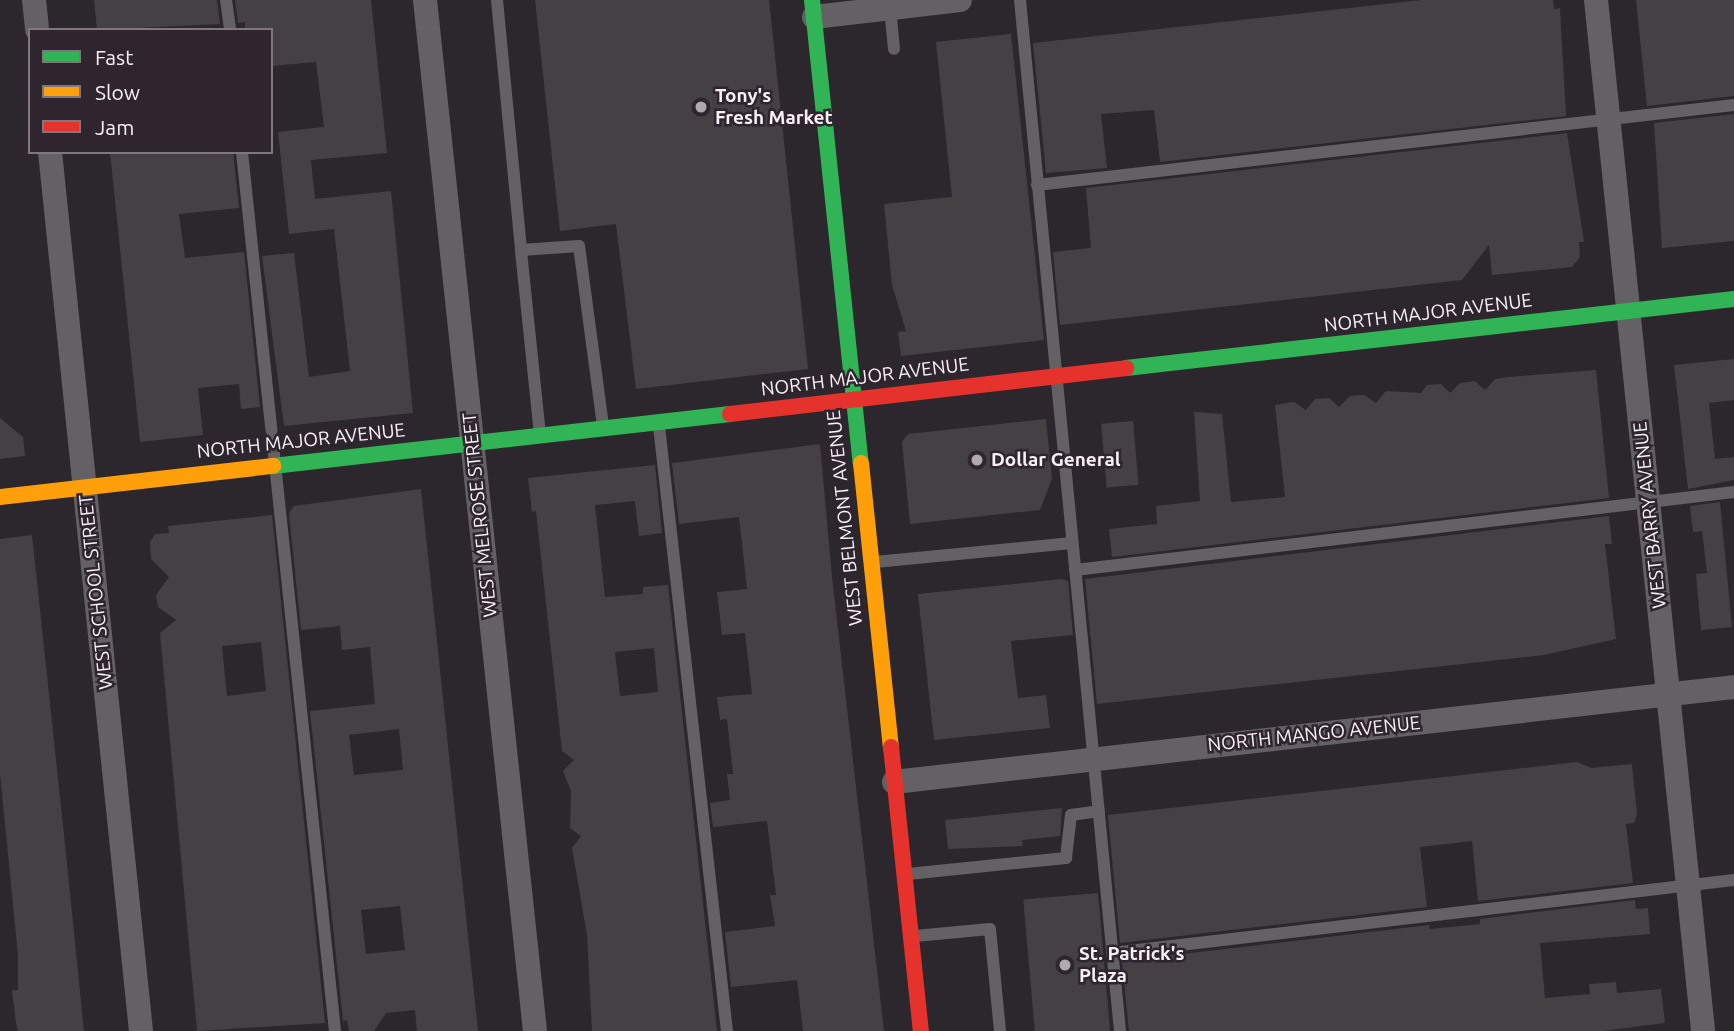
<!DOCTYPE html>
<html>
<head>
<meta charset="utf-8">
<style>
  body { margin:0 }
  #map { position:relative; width:1734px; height:1031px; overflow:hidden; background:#2c272c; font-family:Ubuntu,sans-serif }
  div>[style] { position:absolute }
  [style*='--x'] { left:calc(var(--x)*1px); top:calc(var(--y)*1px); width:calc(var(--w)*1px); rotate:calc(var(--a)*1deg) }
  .building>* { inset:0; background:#444044; transform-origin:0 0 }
  .lane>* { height:12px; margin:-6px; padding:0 6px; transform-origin:6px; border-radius:6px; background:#636163 }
  .street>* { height:24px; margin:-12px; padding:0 12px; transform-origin:12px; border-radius:12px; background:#636163 }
  .fast>* { height:16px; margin:-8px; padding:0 8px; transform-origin:8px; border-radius:8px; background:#30b455 }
  .slow>* { height:16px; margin:-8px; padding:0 8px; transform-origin:8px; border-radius:8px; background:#ff9f0a }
  .jam>* { height:16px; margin:-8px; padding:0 8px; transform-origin:8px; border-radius:8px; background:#e5322d }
  .dots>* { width:19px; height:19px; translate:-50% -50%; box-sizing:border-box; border:4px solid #2e252e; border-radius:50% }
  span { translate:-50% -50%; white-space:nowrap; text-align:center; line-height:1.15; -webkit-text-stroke:5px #2e252e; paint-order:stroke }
  .poi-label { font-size:19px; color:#f7f1f6; font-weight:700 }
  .left { translate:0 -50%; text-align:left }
  .street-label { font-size:19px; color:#f7f1f6 }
  .legend { position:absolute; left:28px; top:28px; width:245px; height:126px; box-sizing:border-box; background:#2e252e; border:2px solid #7e777e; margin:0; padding:9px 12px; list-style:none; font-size:21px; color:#f7f1f6 }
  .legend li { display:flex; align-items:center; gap:14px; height:35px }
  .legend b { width:35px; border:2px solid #7e777e }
</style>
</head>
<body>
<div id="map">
  <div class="building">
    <div style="clip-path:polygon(94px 0,217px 0,220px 24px,97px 30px)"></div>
    <div style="clip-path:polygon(235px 0,371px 0,387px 153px,311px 160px,315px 199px,391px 191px,413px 413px,284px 426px,262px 256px,294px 253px,309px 377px,350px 371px,334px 229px,289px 234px,278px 132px,324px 127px,316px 62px,271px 66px,271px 30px,245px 30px,245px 22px,238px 23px)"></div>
    <div style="clip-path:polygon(535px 0,769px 0,808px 369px,636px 389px,616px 224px,560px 231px)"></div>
    <div style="clip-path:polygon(1421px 0,1553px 0,1554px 9px,1560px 8px,1566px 116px,1160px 162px,1154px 110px,1101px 114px,1107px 168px,1046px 173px,1033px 43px)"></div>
    <div style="clip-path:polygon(1636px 0,1734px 0,1734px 96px,1647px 106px)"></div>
    <div style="clip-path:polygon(1011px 34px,1044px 340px,901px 356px,898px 332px,906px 331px,892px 285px,884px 204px,952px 197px,936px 42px)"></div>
    <div style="clip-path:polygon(1734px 114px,1734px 241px,1662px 248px,1654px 123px)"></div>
    <div style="clip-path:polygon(1567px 133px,1584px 242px,1579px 242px,1580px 257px,1572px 267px,1492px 275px,1489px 245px,1462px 280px,1060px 325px,1053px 252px,1091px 248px,1086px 188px)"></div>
    <div style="clip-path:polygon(110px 152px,233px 152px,239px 208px,179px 214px,185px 258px,244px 252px,260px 407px,241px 409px,239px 384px,198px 388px,203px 435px,140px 442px)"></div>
    <div style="clip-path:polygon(1734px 359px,1734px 400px,1709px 403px,1715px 459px,1734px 457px,1734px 480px,1688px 489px,1674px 365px)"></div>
    <div style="clip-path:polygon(1596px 370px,1609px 498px,1112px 557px,1109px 529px,1157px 524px,1156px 506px,1200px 501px,1194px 412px,1222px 414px,1231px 502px,1285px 497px,1275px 405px,1294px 402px,1306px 410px,1315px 399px,1329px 398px,1339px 407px,1350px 396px,1364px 395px,1376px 403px,1386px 391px,1421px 393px,1427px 385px,1441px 384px,1450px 393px,1460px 383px,1475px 381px,1485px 390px,1495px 379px,1509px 377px)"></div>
    <div style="clip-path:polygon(0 418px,23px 437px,25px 456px,0 459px)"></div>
    <div style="clip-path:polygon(1046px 419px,1052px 479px,1040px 510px,910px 524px,902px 442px,908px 434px)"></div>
    <div style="left:1133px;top:421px;width:64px;height:32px;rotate:85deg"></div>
    <div style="clip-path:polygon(820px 444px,832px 577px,884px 1031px,803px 1031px,797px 980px,731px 987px,725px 932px,775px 926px,770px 895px,776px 895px,767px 821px,713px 827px,710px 803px,730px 800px,727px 774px,733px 774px,727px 719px,720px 720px,717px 697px,752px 694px,745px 633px,722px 635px,717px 592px,747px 589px,739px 517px,679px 524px,672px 463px)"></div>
    <div style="clip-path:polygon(evenodd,655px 465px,662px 533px,639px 536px,635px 501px,595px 505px,605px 597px,643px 594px,643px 587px,668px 585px,717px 1031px,592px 1031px,587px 935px,572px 848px,581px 836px,570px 828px,571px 791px,563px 771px,574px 760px,562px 751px,536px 511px,532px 512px,528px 478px,655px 465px,654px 648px,658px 692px,620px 696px,615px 652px,654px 648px)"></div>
    <div style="clip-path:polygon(evenodd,421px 489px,478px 1031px,417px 1031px,415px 1010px,386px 1013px,374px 1031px,349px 1031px,347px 1020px,343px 1021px,310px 711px,375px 704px,370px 647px,342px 650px,340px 626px,301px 630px,289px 513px,294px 506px,421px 489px,399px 729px,403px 770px,354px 775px,349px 735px,399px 729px,421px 489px,400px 906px,405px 950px,366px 954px,361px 910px,400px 906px)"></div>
    <div style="clip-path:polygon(1720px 502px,1732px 627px,1701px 630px,1696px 574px,1707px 573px,1702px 531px,1693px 532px,1690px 506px)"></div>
    <div style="clip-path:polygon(evenodd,272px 515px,325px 1023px,197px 1031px,160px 633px,176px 620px,158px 607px,156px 595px,169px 577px,151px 559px,150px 542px,155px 534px,169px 533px,168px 526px,272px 515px,261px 642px,266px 691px,227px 696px,222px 646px,261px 642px)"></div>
    <div style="clip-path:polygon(1609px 516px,1612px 544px,1605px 544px,1616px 639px,1544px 655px,1097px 704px,1085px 579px)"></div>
    <div style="clip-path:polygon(32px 535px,65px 844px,84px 1031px,18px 1031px,16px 1023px,12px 990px,18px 990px,18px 955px,0 774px,0 539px)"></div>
    <div style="clip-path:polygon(1062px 579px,1068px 581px,1073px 635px,1011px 641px,1018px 698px,1046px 695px,1050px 728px,934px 740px,918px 594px)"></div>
    <div style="clip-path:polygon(1577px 762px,1591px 768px,1632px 764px,1637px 814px,1634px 823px,1626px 824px,1633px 883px,1478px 901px,1472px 841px,1420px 847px,1427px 907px,1120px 943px,1108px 815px)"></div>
    <div style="clip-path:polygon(1062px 808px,1060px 836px,1022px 840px,1023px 846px,948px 849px,945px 820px)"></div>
    <div style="left:1098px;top:893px;width:139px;height:75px;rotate:85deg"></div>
    <div style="clip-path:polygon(1635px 900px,1636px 909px,1648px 908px,1650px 934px,1540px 943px,1545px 998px,1590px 994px,1589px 984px,1616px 982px,1617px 993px,1661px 989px,1665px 1023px,1603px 1031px,1129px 1031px,1122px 961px,1429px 925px,1430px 929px,1480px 924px,1480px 919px)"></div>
  </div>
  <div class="lane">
    <div style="--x:226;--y:0;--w:30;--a:82"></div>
    <div style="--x:497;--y:0;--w:251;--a:84.5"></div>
    <div style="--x:1020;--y:0;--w:1036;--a:84.46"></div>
    <div style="--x:890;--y:8;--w:41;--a:84.4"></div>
    <div style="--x:242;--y:152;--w:884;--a:83.96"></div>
    <div style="--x:1037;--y:185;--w:702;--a:-6.55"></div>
    <div style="--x:659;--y:426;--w:609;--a:83.59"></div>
    <div style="--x:540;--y:435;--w:186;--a:-95.9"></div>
    <div style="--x:521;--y:250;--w:58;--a:-3.9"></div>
    <div style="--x:579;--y:246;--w:183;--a:82.4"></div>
    <div style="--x:875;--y:562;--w:198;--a:-5.5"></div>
    <div style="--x:1075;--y:570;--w:664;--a:-6.75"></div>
    <div style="--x:908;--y:874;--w:159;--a:-5.8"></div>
    <div style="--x:1066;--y:858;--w:43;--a:-83.4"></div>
    <div style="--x:1071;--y:815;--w:28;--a:-8"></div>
    <div style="--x:915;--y:936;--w:75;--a:-5.3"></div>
    <div style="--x:990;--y:929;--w:102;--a:84.4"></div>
    <div style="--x:1112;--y:953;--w:626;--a:-6.69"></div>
  </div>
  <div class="street">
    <div style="--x:34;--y:0;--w:30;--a:84"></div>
    <div style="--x:425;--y:0;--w:1037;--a:83.91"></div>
    <div style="--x:1596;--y:0;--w:1037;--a:84.07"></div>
    <div style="--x:814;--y:17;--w:147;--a:-6.6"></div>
    <div style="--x:50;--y:152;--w:884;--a:84.09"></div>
    <div style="--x:894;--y:782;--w:845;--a:-6.45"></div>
  </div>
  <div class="fast">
    <div style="--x:812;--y:0;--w:466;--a:84"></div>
    <div style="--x:1126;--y:368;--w:612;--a:-6.47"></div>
    <div style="--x:273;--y:466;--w:460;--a:-6.5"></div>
  </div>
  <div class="slow">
    <div style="--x:861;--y:463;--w:286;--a:84"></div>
    <div style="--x:0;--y:497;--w:275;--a:-6.5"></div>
  </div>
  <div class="jam">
    <div style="--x:730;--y:414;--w:399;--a:-6.6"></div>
    <div style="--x:891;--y:747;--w:286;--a:84"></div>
  </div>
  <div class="dots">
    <div style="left:701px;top:107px;background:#b0aaaf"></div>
    <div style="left:977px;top:460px;background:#b0aaaf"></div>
    <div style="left:1065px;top:965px;background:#b0aaaf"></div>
  </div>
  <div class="poi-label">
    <span class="left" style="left:715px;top:107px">Tony's<br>Fresh Market</span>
    <span class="left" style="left:991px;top:460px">Dollar General</span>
    <span class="left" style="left:1079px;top:965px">St. Patrick's<br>Plaza</span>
  </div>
  <div class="street-label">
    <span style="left:1428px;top:313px;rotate:-7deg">NORTH MAJOR AVENUE</span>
    <span style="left:865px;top:377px;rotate:-7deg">NORTH MAJOR AVENUE</span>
    <span style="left:301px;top:441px;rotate:-6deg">NORTH MAJOR AVENUE</span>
    <span style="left:480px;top:515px;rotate:-96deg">WEST MELROSE STREET</span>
    <span style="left:1650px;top:515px;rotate:-96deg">WEST BARRY AVENUE</span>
    <span style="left:845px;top:518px;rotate:-96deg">WEST BELMONT AVENUE</span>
    <span style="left:96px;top:592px;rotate:-96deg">WEST SCHOOL STREET</span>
    <span style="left:1314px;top:734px;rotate:-6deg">NORTH MANGO AVENUE</span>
  </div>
  <ul class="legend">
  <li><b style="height:9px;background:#30b455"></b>Fast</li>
  <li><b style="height:9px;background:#ff9f0a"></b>Slow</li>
  <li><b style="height:9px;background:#e5322d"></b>Jam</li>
  </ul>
</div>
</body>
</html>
